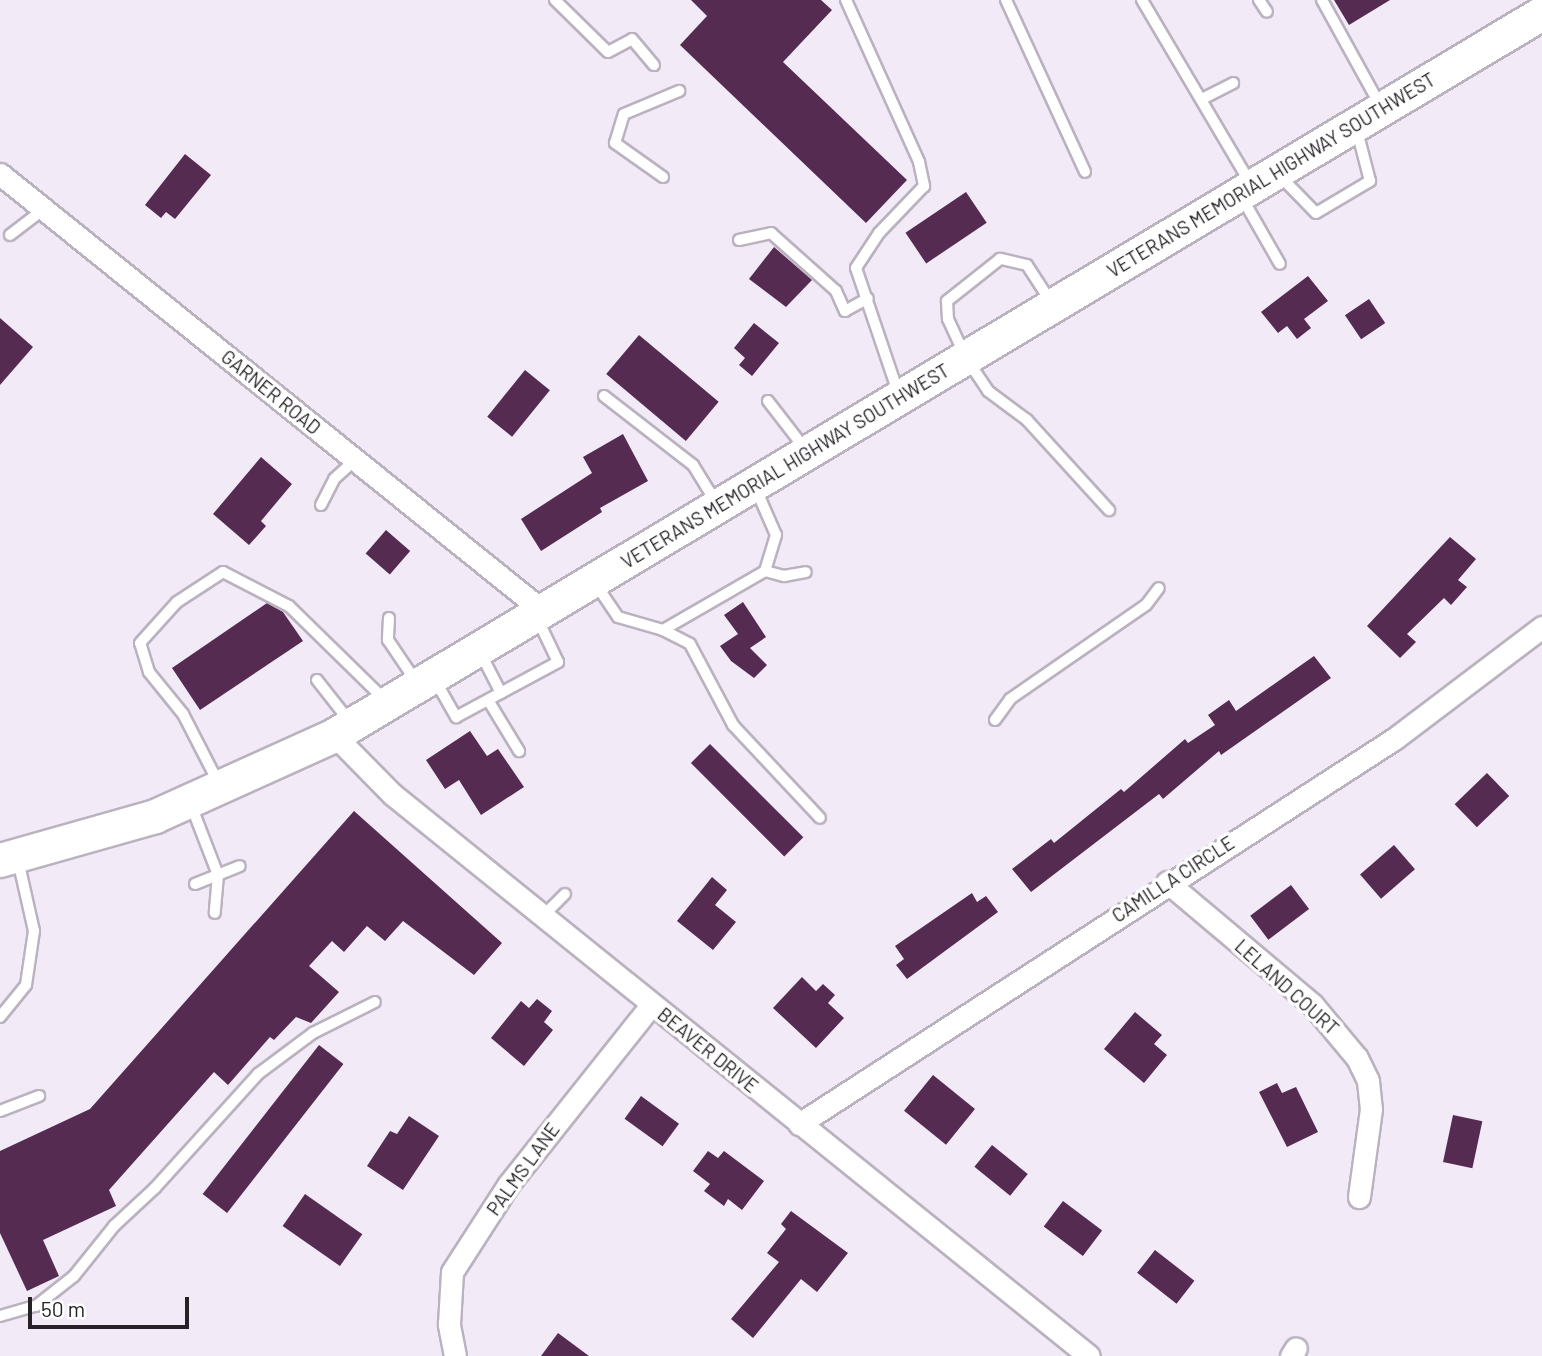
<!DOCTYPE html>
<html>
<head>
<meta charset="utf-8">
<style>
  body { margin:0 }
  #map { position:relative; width:1542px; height:1356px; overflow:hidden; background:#f3eaf8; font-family:Barlow,sans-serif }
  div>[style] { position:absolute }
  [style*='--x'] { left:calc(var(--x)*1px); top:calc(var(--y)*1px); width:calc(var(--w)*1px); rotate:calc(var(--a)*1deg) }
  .building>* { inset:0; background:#552b52; transform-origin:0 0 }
  .roads { filter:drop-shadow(2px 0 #bbb2bf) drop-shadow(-2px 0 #bbb2bf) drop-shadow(0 2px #bbb2bf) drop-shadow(0 -2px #bbb2bf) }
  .lane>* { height:10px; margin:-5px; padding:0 5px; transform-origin:5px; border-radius:5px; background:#fff }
  .street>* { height:21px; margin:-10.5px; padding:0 10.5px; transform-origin:10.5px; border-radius:10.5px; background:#fff }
  .primary>* { height:33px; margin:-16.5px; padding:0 16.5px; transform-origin:16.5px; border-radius:16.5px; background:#fff }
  span { translate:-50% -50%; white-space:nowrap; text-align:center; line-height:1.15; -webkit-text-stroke:7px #fff; paint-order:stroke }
  .street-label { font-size:19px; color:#252126 }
  .scale { position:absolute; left:28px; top:1297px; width:161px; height:32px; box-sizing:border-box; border:4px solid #252126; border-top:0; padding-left:9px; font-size:21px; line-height:24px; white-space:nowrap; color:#252126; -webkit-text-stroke:5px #fff; paint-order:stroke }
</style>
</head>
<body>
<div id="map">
  <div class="building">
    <div style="clip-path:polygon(691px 0,821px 0,832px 10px,783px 62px,907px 180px,866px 223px,680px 45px,707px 16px)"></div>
    <div style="clip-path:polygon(1334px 0,1390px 0,1349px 25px)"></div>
    <div style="clip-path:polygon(185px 154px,211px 175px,175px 219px,166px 212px,161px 218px,145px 205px)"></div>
    <div style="left:966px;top:192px;width:37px;height:73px;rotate:56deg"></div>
    <div style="clip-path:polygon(774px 247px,812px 280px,786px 307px,749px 279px)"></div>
    <div style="clip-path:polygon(1308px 276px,1328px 301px,1304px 319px,1311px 328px,1297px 339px,1287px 326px,1278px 333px,1261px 312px)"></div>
    <div style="left:1369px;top:299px;width:29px;height:29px;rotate:56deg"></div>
    <div style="clip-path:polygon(0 318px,33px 347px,0 385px)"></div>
    <div style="clip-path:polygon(754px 323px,779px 343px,752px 376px,739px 365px,745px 358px,734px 348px)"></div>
    <div style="left:639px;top:335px;width:104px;height:51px;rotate:40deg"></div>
    <div style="left:525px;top:370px;width:32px;height:60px;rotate:39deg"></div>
    <div style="clip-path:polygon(623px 434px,648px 481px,600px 508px,602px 512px,541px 551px,521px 519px,592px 473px,583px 457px)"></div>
    <div style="clip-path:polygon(261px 457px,292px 484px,261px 521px,266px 526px,249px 545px,213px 514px)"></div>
    <div style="left:386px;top:530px;width:32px;height:31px;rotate:41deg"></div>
    <div style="clip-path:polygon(1450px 537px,1476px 559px,1458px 580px,1467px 587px,1451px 605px,1444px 598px,1407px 634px,1416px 642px,1400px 658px,1367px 626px)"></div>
    <div style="clip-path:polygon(743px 602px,766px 637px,750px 648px,767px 665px,754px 678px,731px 661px,720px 646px,738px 634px,724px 615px)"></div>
    <div style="clip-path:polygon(267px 603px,283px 612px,303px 641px,200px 710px,172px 668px)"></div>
    <div style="clip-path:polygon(1314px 656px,1331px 678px,1221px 755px,1219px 751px,1163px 799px,1159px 794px,1031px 892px,1012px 869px,1051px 839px,1054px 843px,1121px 789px,1124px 792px,1185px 739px,1188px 743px,1215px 725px,1208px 715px,1229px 700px,1236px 711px)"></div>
    <div style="clip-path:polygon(470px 731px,487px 756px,498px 749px,524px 787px,481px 815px,459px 780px,445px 789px,426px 760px)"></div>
    <div style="left:710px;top:744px;width:132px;height:27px;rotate:45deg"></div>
    <div style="left:1487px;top:773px;width:32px;height:45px;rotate:46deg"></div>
    <div style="clip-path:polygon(354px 811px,502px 943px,474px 975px,403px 921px,385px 941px,367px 926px,344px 952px,332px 941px,309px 966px,339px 992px,311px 1023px,296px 1017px,274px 1040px,270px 1037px,228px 1085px,214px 1072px,109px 1190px,116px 1206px,43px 1240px,59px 1276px,27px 1291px,0 1233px,0 1151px,90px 1109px)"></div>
    <div style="left:1394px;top:845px;width:32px;height:45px;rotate:49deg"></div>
    <div style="clip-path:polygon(712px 877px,727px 890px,715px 905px,736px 922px,713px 950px,677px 921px)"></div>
    <div style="left:1291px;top:885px;width:30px;height:51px;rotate:53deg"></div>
    <div style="clip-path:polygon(972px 893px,977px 902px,986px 896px,998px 912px,907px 979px,896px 965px,904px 959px,895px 946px)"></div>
    <div style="clip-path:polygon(802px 977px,816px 991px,823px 984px,835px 995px,828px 1003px,844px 1018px,816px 1048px,773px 1008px)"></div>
    <div style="clip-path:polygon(537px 999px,552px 1011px,544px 1022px,553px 1030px,524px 1066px,491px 1038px,521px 1001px,529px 1008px)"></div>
    <div style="clip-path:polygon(1135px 1012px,1162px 1035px,1154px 1044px,1167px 1055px,1144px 1083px,1104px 1049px)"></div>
    <div style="left:319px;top:1045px;width:31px;height:189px;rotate:38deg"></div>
    <div style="left:933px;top:1075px;width:54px;height:46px;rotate:39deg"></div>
    <div style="clip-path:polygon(1277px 1083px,1282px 1093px,1296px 1087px,1318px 1132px,1287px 1147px,1259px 1092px)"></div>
    <div style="left:641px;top:1096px;width:47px;height:28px;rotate:36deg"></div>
    <div style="left:1453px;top:1115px;width:30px;height:48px;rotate:12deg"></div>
    <div style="clip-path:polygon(409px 1116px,439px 1136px,403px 1190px,367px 1166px,390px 1131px,397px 1134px)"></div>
    <div style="left:992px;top:1145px;width:46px;height:28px;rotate:39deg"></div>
    <div style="clip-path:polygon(708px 1151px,718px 1158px,724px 1151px,764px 1181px,742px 1210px,728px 1199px,724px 1206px,704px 1191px,710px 1184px,693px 1171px)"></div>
    <div style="left:305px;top:1194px;width:70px;height:39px;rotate:35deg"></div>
    <div style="left:1063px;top:1201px;width:49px;height:32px;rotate:37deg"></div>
    <div style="clip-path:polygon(791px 1211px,848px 1253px,817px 1292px,801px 1279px,753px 1338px,731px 1319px,779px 1262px,767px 1253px,786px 1229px,781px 1224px)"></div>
    <div style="left:1155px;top:1250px;width:50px;height:29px;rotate:38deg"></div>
    <div style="clip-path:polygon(558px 1333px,589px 1356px,541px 1356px)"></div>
  </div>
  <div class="roads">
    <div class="lane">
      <div style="--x:555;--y:0;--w:74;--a:44.5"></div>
      <div style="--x:608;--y:52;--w:27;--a:-28"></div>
      <div style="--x:632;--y:39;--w:34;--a:50"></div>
      <div style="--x:846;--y:0;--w:178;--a:65.7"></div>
      <div style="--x:919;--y:162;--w:25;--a:78"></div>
      <div style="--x:924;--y:186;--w:65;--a:133.8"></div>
      <div style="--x:879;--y:233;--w:42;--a:123.3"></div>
      <div style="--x:856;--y:268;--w:134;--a:71.3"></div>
      <div style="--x:1006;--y:0;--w:189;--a:65.3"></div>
      <div style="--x:1142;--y:0;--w:214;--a:59.4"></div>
      <div style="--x:1259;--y:0;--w:14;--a:56"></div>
      <div style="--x:1322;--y:0;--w:120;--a:61.1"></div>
      <div style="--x:1202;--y:99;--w:35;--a:-27"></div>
      <div style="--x:1278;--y:174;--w:54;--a:45.7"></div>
      <div style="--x:1316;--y:213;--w:63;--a:-30.7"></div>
      <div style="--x:1370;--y:181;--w:56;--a:-104.5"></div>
      <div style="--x:663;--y:177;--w:59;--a:-144.7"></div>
      <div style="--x:615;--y:143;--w:30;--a:-73"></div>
      <div style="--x:624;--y:114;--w:60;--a:-22.7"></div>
      <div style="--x:1241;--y:196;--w:78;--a:60.2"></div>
      <div style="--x:10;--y:235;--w:43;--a:-37.4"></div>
      <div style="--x:739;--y:240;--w:33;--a:-12"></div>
      <div style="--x:771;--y:233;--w:87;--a:41.7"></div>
      <div style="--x:836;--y:291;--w:22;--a:66"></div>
      <div style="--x:845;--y:311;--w:26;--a:-29"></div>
      <div style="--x:1051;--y:302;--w:44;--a:-123"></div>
      <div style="--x:1027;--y:265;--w:28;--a:-167"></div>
      <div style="--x:1000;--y:259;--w:68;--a:141.6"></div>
      <div style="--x:947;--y:301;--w:18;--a:87"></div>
      <div style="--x:948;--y:319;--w:43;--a:65.2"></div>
      <div style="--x:966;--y:358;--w:40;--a:56"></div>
      <div style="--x:988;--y:391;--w:49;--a:36.6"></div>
      <div style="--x:1027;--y:420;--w:122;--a:47.7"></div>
      <div style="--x:604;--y:396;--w:113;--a:37.8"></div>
      <div style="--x:693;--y:465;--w:46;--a:58.4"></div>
      <div style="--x:768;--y:401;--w:62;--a:52.2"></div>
      <div style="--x:321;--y:505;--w:29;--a:-63"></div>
      <div style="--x:334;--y:479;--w:28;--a:-42"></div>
      <div style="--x:765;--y:571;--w:20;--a:15"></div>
      <div style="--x:784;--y:576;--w:22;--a:-10"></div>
      <div style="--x:595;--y:583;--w:41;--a:55.9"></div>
      <div style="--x:618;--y:617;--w:47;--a:16.1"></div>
      <div style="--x:663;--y:630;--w:118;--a:-30"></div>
      <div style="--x:765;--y:571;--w:38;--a:-73"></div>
      <div style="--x:776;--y:535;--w:52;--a:-113.6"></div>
      <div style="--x:389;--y:618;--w:22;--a:93"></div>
      <div style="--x:388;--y:640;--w:48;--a:56"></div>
      <div style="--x:663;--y:630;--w:30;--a:27"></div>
      <div style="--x:690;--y:644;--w:92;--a:62"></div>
      <div style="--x:733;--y:725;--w:127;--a:46.9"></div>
      <div style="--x:480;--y:652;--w:46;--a:62.9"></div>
      <div style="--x:317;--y:680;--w:53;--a:51.8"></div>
      <div style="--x:435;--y:680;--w:43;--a:60.4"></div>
      <div style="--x:456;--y:717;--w:116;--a:-28.3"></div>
      <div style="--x:558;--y:662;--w:49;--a:-115.5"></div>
      <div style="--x:488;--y:700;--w:60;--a:58.7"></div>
      <div style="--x:995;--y:720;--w:26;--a:-54"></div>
      <div style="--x:1010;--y:699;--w:165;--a:-34.7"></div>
      <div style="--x:1146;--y:605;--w:21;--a:-53"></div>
      <div style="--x:219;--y:784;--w:79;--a:-117.2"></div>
      <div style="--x:183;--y:714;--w:54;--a:-129"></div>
      <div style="--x:149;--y:672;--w:30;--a:-107"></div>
      <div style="--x:140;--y:643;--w:55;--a:-47.9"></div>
      <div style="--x:177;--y:602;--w:55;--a:-33.1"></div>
      <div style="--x:223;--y:572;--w:74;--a:27.3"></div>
      <div style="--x:289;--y:606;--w:136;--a:44.4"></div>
      <div style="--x:191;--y:805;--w:75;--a:68.9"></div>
      <div style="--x:218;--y:875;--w:38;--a:95"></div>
      <div style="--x:195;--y:884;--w:48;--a:-21.8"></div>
      <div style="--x:543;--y:916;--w:31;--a:-45"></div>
      <div style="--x:0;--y:1017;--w:41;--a:-50.9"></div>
      <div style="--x:26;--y:985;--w:55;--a:-81.6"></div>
      <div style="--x:34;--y:931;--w:73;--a:-102.7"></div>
      <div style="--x:0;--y:1111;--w:42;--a:-21"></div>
      <div style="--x:0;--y:1316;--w:37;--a:-16"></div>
      <div style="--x:36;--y:1306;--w:48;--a:-38.3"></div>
      <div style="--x:74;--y:1276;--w:64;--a:-51.3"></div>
      <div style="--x:114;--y:1226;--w:56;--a:-42.8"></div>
      <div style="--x:155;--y:1188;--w:154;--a:-47.9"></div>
      <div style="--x:258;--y:1074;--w:69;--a:-36.7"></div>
      <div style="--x:313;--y:1033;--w:69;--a:-26.6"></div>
    </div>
    <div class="street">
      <div style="--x:0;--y:174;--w:697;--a:38.83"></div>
      <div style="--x:334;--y:735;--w:83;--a:45.5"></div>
      <div style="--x:392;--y:794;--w:895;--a:38.88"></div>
      <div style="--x:1167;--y:882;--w:189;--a:40.1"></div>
      <div style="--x:1312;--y:1004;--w:70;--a:50.2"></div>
      <div style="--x:1357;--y:1058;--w:25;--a:64"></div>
      <div style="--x:1368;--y:1081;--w:28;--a:84"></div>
      <div style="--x:1371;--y:1109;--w:89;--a:97.8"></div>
      <div style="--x:799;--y:1124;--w:709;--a:-32.91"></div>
      <div style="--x:1394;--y:739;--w:186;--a:-37.1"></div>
      <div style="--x:455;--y:1356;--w:33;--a:-101"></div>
      <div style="--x:449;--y:1324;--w:52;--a:-86.7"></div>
      <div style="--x:452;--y:1272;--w:103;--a:-57.2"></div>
      <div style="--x:508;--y:1185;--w:231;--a:-51.5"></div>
      <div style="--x:1291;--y:1356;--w:9;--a:-58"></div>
    </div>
    <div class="primary">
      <div style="--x:0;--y:860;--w:161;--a:-15.8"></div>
      <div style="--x:155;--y:816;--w:196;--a:-24.3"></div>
      <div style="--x:334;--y:735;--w:1407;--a:-30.87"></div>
    </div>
  </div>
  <div class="street-label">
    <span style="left:1271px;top:175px;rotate:-31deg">VETERANS MEMORIAL HIGHWAY SOUTHWEST</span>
    <span style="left:271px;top:392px;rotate:39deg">GARNER ROAD</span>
    <span style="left:785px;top:466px;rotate:-31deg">VETERANS MEMORIAL HIGHWAY SOUTHWEST</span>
    <span style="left:1173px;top:879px;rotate:-33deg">CAMILLA CIRCLE</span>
    <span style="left:1287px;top:987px;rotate:42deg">LELAND COURT</span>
    <span style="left:708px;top:1050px;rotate:39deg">BEAVER DRIVE</span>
    <span style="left:523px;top:1169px;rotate:-54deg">PALMS LANE</span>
  </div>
  <div class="scale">50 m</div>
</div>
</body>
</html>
